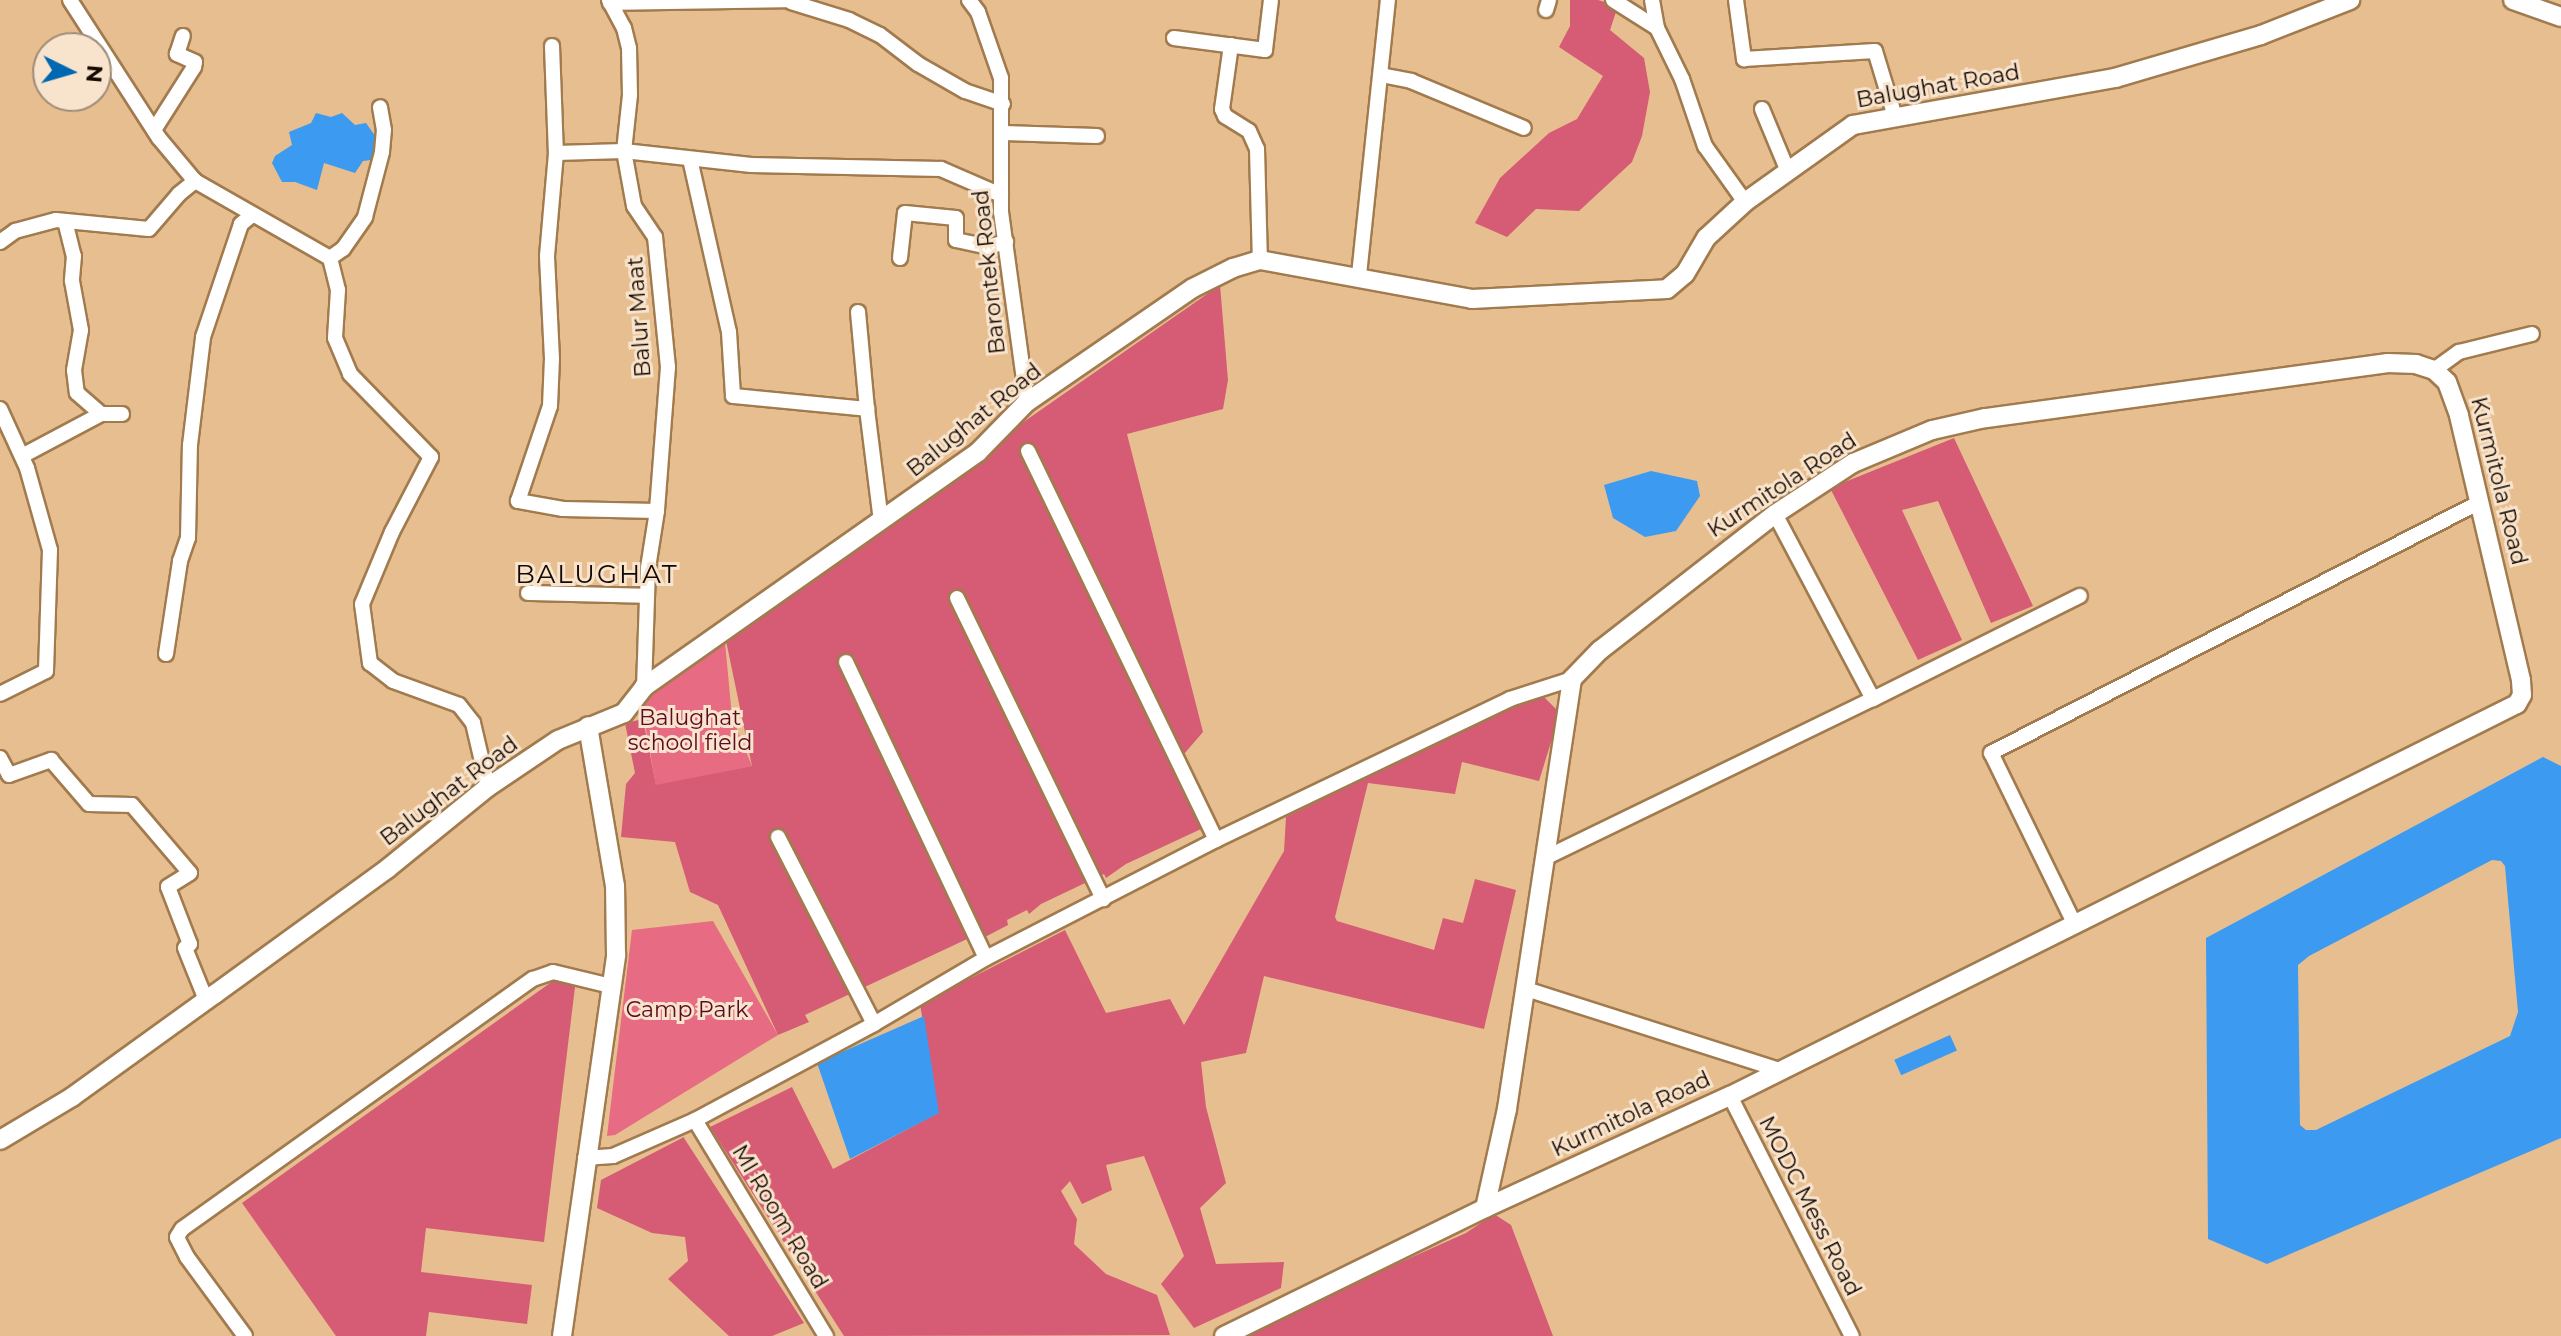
<!DOCTYPE html>
<html>
<head>
<meta charset="utf-8">
<style>
  body { margin:0 }
  #map { position:relative; width:2561px; height:1336px; overflow:hidden; background:#e7be8f; font-family:Montserrat,sans-serif }
  div>[style] { position:absolute }
  [style*='--x'] { left:calc(var(--x)*1px); top:calc(var(--y)*1px); width:calc(var(--w)*1px); rotate:calc(var(--a)*1deg) }
  .green>* { inset:0; background:#e66b83 }
  .forest>* { inset:0; background:#d65b74 }
  .water>* { inset:0; background:#3c9af1; transform-origin:0 0 }
  .roads { filter:drop-shadow(2px 0 #a17b4e) drop-shadow(-2px 0 #a17b4e) drop-shadow(0 2px #a17b4e) drop-shadow(0 -2px #a17b4e) }
  .minor>* { height:14px; margin:-7px; padding:0 7px; transform-origin:7px; border-radius:7px; background:#fff }
  .tertiary>* { height:18px; margin:-9px; padding:0 9px; transform-origin:9px; border-radius:9px; background:#fff }
  span { translate:-50% -50%; white-space:nowrap; text-align:center; line-height:1.15; -webkit-text-stroke:6px #f8e3cc; paint-order:stroke }
  .street-label { font-size:22px; color:#160900 }
  .park-label { font-size:22px; color:#5a0a22 }
  .quarter-label { font-size:26px; color:#160900; letter-spacing:2px }
  .north { position:absolute; left:32px; top:32px; width:80px; height:80px; box-sizing:border-box; background:#f8e3cc; border:2px solid #9e8c7a; border-radius:50%; rotate:95deg; font-size:22px; font-weight:700; line-height:32px; text-align:center; color:#160900 }
  .north::after { content:''; display:block; margin:auto; width:28px; height:36px; background:#0067b3; clip-path:polygon(50% 0,100% 100%,50% 72%,0 100%) }
</style>
</head>
<body>
<div id="map">
  <div class="green">
    <div style="clip-path:polygon(725px 642px,732px 717px,752px 766px,656px 786px,641px 701px)"></div>
    <div style="clip-path:polygon(713px 921px,778px 1035px,615px 1135px,607px 1136px,632px 930px)"></div>
  </div>
  <div class="forest">
    <div style="clip-path:polygon(1570px 0,1598px 0,1618px 6px,1610px 30px,1644px 58px,1650px 92px,1642px 136px,1632px 162px,1579px 211px,1536px 209px,1507px 237px,1475px 223px,1500px 178px,1549px 133px,1577px 119px,1603px 76px,1559px 47px,1570px 26px)"></div>
    <div style="clip-path:polygon(1220px 285px,1228px 380px,1223px 409px,1127px 434px,1203px 732px,1172px 768px,1201px 829px,1126px 864px,1106px 878px,1104px 874px,1041px 904px,1029px 914px,1027px 910px,1007px 920px,1008px 925px,985px 937px,982px 932px,805px 1015px,809px 1022px,778px 1035px,718px 905px,690px 892px,675px 842px,621px 837px,626px 784px,635px 773px,625px 723px,643px 719px,656px 785px,752px 766px,724px 631px)"></div>
    <div style="clip-path:polygon(1954px 438px,2033px 606px,1991px 623px,1938px 501px,1902px 510px,1962px 640px,1918px 660px,1830px 488px)"></div>
    <div style="clip-path:polygon(1540px 693px,1560px 713px,1539px 781px,1462px 762px,1455px 794px,1368px 783px,1335px 917px,1337px 921px,1434px 950px,1443px 918px,1463px 923px,1475px 879px,1516px 890px,1484px 1029px,1264px 976px,1246px 1053px,1201px 1062px,1206px 1107px,1226px 1183px,1200px 1208px,1216px 1264px,1284px 1262px,1281px 1288px,1194px 1328px,1161px 1284px,1184px 1256px,1144px 1156px,1106px 1165px,1112px 1190px,1082px 1204px,1070px 1181px,1061px 1191px,1077px 1219px,1074px 1244px,1106px 1274px,1157px 1295px,1170px 1335px,844px 1336px,710px 1127px,792px 1087px,833px 1169px,938px 1113px,920px 1004px,1065px 930px,1106px 1013px,1170px 999px,1184px 1025px,1284px 851px,1286px 817px)"></div>
    <div style="clip-path:polygon(560px 976px,575px 987px,544px 1242px,426px 1228px,421px 1272px,532px 1285px,527px 1324px,429px 1312px,426px 1336px,336px 1336px,242px 1203px)"></div>
    <div style="clip-path:polygon(684px 1137px,684px 1138px,804px 1323px,772px 1336px,729px 1336px,668px 1279px,688px 1261px,685px 1237px,652px 1233px,597px 1208px,601px 1180px)"></div>
    <div style="clip-path:polygon(1494px 1214px,1511px 1225px,1553px 1336px,1250px 1336px,1298px 1308px,1466px 1233px)"></div>
  </div>
  <div class="water">
    <div style="clip-path:polygon(316px 113px,331px 117px,342px 113px,355px 125px,366px 123px,378px 140px,371px 160px,363px 161px,355px 173px,324px 163px,317px 190px,295px 182px,282px 182px,272px 163px,275px 156px,292px 145px,289px 132px,311px 123px)"></div>
    <div style="clip-path:polygon(1651px 471px,1697px 481px,1700px 496px,1676px 531px,1645px 537px,1613px 518px,1604px 485px)"></div>
    <div style="clip-path:polygon(evenodd,2543px 757px,2561px 766px,2561px 1138px,2267px 1264px,2208px 1239px,2206px 938px,2543px 757px,2492px 860px,2501px 861px,2505px 866px,2518px 1012px,2510px 1036px,2316px 1130px,2306px 1130px,2300px 1125px,2298px 965px,2309px 956px,2492px 860px)"></div>
    <div style="clip-path:polygon(924px 1016px,939px 1113px,850px 1159px,817px 1063px)"></div>
    <div style="left:1950px;top:1035px;width:17px;height:61px;rotate:66deg"></div>
  </div>
  <div class="roads">
    <div class="minor">
      <div style="--x:70;--y:0;--w:164;--a:57.2"></div>
      <div style="--x:159;--y:138;--w:56;--a:50.1"></div>
      <div style="--x:195;--y:181;--w:155;--a:29.7"></div>
      <div style="--x:609;--y:0;--w:32;--a:62"></div>
      <div style="--x:624;--y:28;--w:21;--a:76"></div>
      <div style="--x:629;--y:48;--w:47;--a:88.8"></div>
      <div style="--x:630;--y:95;--w:56;--a:96.1"></div>
      <div style="--x:624;--y:151;--w:56;--a:79.7"></div>
      <div style="--x:634;--y:206;--w:37;--a:56"></div>
      <div style="--x:655;--y:237;--w:131;--a:84.3"></div>
      <div style="--x:668;--y:367;--w:144;--a:94.4"></div>
      <div style="--x:657;--y:511;--w:58;--a:99"></div>
      <div style="--x:648;--y:568;--w:119;--a:91.9"></div>
      <div style="--x:969;--y:0;--w:15;--a:53"></div>
      <div style="--x:978;--y:12;--w:70;--a:70.8"></div>
      <div style="--x:1001;--y:78;--w:134;--a:90"></div>
      <div style="--x:1001;--y:212;--w:192;--a:82.2"></div>
      <div style="--x:1613;--y:0;--w:52;--a:32.5"></div>
      <div style="--x:1652;--y:0;--w:28;--a:80"></div>
      <div style="--x:1657;--y:28;--w:57;--a:63.9"></div>
      <div style="--x:1682;--y:79;--w:71;--a:71.1"></div>
      <div style="--x:1705;--y:146;--w:69;--a:54.5"></div>
      <div style="--x:1736;--y:0;--w:60;--a:82.3"></div>
      <div style="--x:1744;--y:59;--w:131;--a:-3.5"></div>
      <div style="--x:1875;--y:51;--w:69;--a:73.1"></div>
      <div style="--x:791;--y:2;--w:61;--a:17.2"></div>
      <div style="--x:849;--y:20;--w:34;--a:26"></div>
      <div style="--x:880;--y:35;--w:48;--a:37.3"></div>
      <div style="--x:918;--y:64;--w:54;--a:29.9"></div>
      <div style="--x:965;--y:91;--w:40;--a:18.9"></div>
      <div style="--x:610;--y:3;--w:182;--a:-0.9"></div>
      <div style="--x:1546;--y:10;--w:10;--a:-73"></div>
      <div style="--x:1174;--y:38;--w:92;--a:7.5"></div>
      <div style="--x:1265;--y:50;--w:50;--a:-83.2"></div>
      <div style="--x:1231;--y:45;--w:65;--a:98"></div>
      <div style="--x:1222;--y:109;--w:8;--a:67"></div>
      <div style="--x:1225;--y:116;--w:28;--a:32"></div>
      <div style="--x:1249;--y:131;--w:20;--a:66"></div>
      <div style="--x:1257;--y:149;--w:111;--a:88.5"></div>
      <div style="--x:552;--y:46;--w:107;--a:87.9"></div>
      <div style="--x:1381;--y:75;--w:31;--a:11"></div>
      <div style="--x:1411;--y:81;--w:122;--a:22.6"></div>
      <div style="--x:1762;--y:109;--w:65;--a:67.4"></div>
      <div style="--x:154;--y:130;--w:75;--a:-57.6"></div>
      <div style="--x:194;--y:67;--w:5;--a:-79"></div>
      <div style="--x:195;--y:62;--w:20;--a:-156"></div>
      <div style="--x:177;--y:54;--w:19;--a:-72"></div>
      <div style="--x:1003;--y:133;--w:94;--a:1.8"></div>
      <div style="--x:690;--y:159;--w:177;--a:77.3"></div>
      <div style="--x:729;--y:332;--w:64;--a:86.4"></div>
      <div style="--x:733;--y:396;--w:135;--a:5.5"></div>
      <div style="--x:867;--y:409;--w:113;--a:82.9"></div>
      <div style="--x:65;--y:221;--w:36;--a:76"></div>
      <div style="--x:74;--y:256;--w:25;--a:95"></div>
      <div style="--x:72;--y:281;--w:50;--a:79.6"></div>
      <div style="--x:81;--y:330;--w:41;--a:99.9"></div>
      <div style="--x:74;--y:370;--w:23;--a:83"></div>
      <div style="--x:77;--y:393;--w:32;--a:41"></div>
      <div style="--x:101;--y:414;--w:21;--a:0"></div>
      <div style="--x:0;--y:242;--w:19;--a:-36"></div>
      <div style="--x:15;--y:231;--w:42;--a:-15"></div>
      <div style="--x:56;--y:220;--w:93;--a:5.5"></div>
      <div style="--x:149;--y:229;--w:46;--a:-49.4"></div>
      <div style="--x:179;--y:194;--w:21;--a:-39"></div>
      <div style="--x:330;--y:258;--w:33;--a:76"></div>
      <div style="--x:338;--y:290;--w:48;--a:93.6"></div>
      <div style="--x:335;--y:338;--w:39;--a:67"></div>
      <div style="--x:350;--y:374;--w:116;--a:45.7"></div>
      <div style="--x:431;--y:457;--w:85;--a:117.5"></div>
      <div style="--x:392;--y:532;--w:78;--a:112.6"></div>
      <div style="--x:362;--y:604;--w:60;--a:82.3"></div>
      <div style="--x:370;--y:663;--w:29;--a:38"></div>
      <div style="--x:393;--y:681;--w:70;--a:20"></div>
      <div style="--x:459;--y:705;--w:23;--a:52"></div>
      <div style="--x:473;--y:723;--w:66;--a:76.8"></div>
      <div style="--x:330;--y:258;--w:16;--a:-35"></div>
      <div style="--x:343;--y:249;--w:39;--a:-55"></div>
      <div style="--x:365;--y:217;--w:67;--a:-75.3"></div>
      <div style="--x:382;--y:152;--w:22;--a:-85"></div>
      <div style="--x:384;--y:130;--w:23;--a:-100"></div>
      <div style="--x:900;--y:258;--w:45;--a:-83.7"></div>
      <div style="--x:905;--y:213;--w:51;--a:5.6"></div>
      <div style="--x:956;--y:218;--w:22;--a:90"></div>
      <div style="--x:956;--y:240;--w:33;--a:12"></div>
      <div style="--x:988;--y:247;--w:19;--a:-16"></div>
      <div style="--x:1359;--y:275;--w:277;--a:-84"></div>
      <div style="--x:858;--y:312;--w:97;--a:84.7"></div>
      <div style="--x:2434;--y:370;--w:31;--a:-36"></div>
      <div style="--x:2459;--y:352;--w:75;--a:-13.9"></div>
      <div style="--x:0;--y:409;--w:65;--a:65.4"></div>
      <div style="--x:27;--y:468;--w:85;--a:74.3"></div>
      <div style="--x:50;--y:550;--w:121;--a:91.9"></div>
      <div style="--x:46;--y:671;--w:51;--a:153.4"></div>
      <div style="--x:1028;--y:451;--w:432;--a:64.2"></div>
      <div style="--x:22;--y:456;--w:89;--a:-28"></div>
      <div style="--x:657;--y:511;--w:94;--a:-178.8"></div>
      <div style="--x:563;--y:509;--w:46;--a:-169.9"></div>
      <div style="--x:518;--y:501;--w:100;--a:-71.4"></div>
      <div style="--x:550;--y:406;--w:47;--a:-87.6"></div>
      <div style="--x:552;--y:359;--w:103;--a:-92.8"></div>
      <div style="--x:547;--y:256;--w:103;--a:-85"></div>
      <div style="--x:556;--y:153;--w:68;--a:-1.7"></div>
      <div style="--x:624;--y:151;--w:128;--a:6.3"></div>
      <div style="--x:751;--y:165;--w:190;--a:1.2"></div>
      <div style="--x:941;--y:169;--w:65;--a:23.4"></div>
      <div style="--x:528;--y:593;--w:119;--a:1.4"></div>
      <div style="--x:957;--y:598;--w:335;--a:64.1"></div>
      <div style="--x:166;--y:654;--w:94;--a:-81.4"></div>
      <div style="--x:180;--y:561;--w:24;--a:-71"></div>
      <div style="--x:188;--y:538;--w:93;--a:-88.8"></div>
      <div style="--x:190;--y:445;--w:109;--a:-83.1"></div>
      <div style="--x:203;--y:337;--w:119;--a:-71.4"></div>
      <div style="--x:241;--y:224;--w:14;--a:-39"></div>
      <div style="--x:846;--y:662;--w:327;--a:64.7"></div>
      <div style="--x:1873;--y:699;--w:231;--a:-26.5"></div>
      <div style="--x:0;--y:758;--w:19;--a:62"></div>
      <div style="--x:9;--y:775;--w:45;--a:-19.7"></div>
      <div style="--x:51;--y:760;--w:58;--a:49.2"></div>
      <div style="--x:89;--y:804;--w:43;--a:1.3"></div>
      <div style="--x:132;--y:805;--w:89;--a:49.5"></div>
      <div style="--x:190;--y:873;--w:26;--a:148"></div>
      <div style="--x:168;--y:887;--w:61;--a:68.9"></div>
      <div style="--x:190;--y:944;--w:6;--a:141"></div>
      <div style="--x:185;--y:948;--w:56;--a:68"></div>
      <div style="--x:778;--y:837;--w:210;--a:62.8"></div>
      <div style="--x:1545;--y:858;--w:365;--a:-25.9"></div>
      <div style="--x:1873;--y:699;--w:209;--a:-117.9"></div>
      <div style="--x:2075;--y:925;--w:191;--a:-116"></div>
      <div style="--x:1991;--y:753;--w:550;--a:-27.17"></div>
      <div style="--x:1526;--y:989;--w:267;--a:17.7"></div>
      <div style="--x:1730;--y:1096;--w:269;--a:63.1"></div>
      <div style="--x:695;--y:1120;--w:253;--a:58.8"></div>
      <div style="--x:585;--y:1158;--w:28;--a:-4"></div>
      <div style="--x:613;--y:1156;--w:90;--a:-23.7"></div>
      <div style="--x:695;--y:1120;--w:203;--a:-28.2"></div>
      <div style="--x:874;--y:1024;--w:130;--a:-30.5"></div>
      <div style="--x:986;--y:958;--w:259;--a:-27.2"></div>
      <div style="--x:1216;--y:840;--w:326;--a:-25.6"></div>
      <div style="--x:1510;--y:699;--w:65;--a:-17.9"></div>
      <div style="--x:245;--y:1336;--w:98;--a:-126.3"></div>
      <div style="--x:187;--y:1257;--w:22;--a:-117"></div>
      <div style="--x:177;--y:1237;--w:9;--a:-58"></div>
      <div style="--x:182;--y:1229;--w:431;--a:-35.5"></div>
      <div style="--x:533;--y:979;--w:21;--a:-19"></div>
      <div style="--x:553;--y:972;--w:60;--a:13.6"></div>
    </div>
    <div class="tertiary">
      <div style="--x:2513;--y:0;--w:51;--a:19.5"></div>
      <div style="--x:0;--y:1140;--w:84;--a:-30.8"></div>
      <div style="--x:72;--y:1097;--w:176;--a:-35.8"></div>
      <div style="--x:215;--y:994;--w:213;--a:-36"></div>
      <div style="--x:387;--y:869;--w:130;--a:-39.1"></div>
      <div style="--x:488;--y:787;--w:84;--a:-33.9"></div>
      <div style="--x:558;--y:740;--w:71;--a:-22.2"></div>
      <div style="--x:624;--y:713;--w:33;--a:-52"></div>
      <div style="--x:644;--y:687;--w:408;--a:-35.1"></div>
      <div style="--x:978;--y:452;--w:70;--a:-45.6"></div>
      <div style="--x:1027;--y:402;--w:201;--a:-34.5"></div>
      <div style="--x:1193;--y:288;--w:45;--a:-26.6"></div>
      <div style="--x:1233;--y:268;--w:28;--a:-17"></div>
      <div style="--x:1260;--y:260;--w:216;--a:10.4"></div>
      <div style="--x:1472;--y:299;--w:195;--a:-2.9"></div>
      <div style="--x:1667;--y:289;--w:23;--a:-40"></div>
      <div style="--x:1685;--y:274;--w:42;--a:-59.7"></div>
      <div style="--x:1706;--y:238;--w:53;--a:-42.7"></div>
      <div style="--x:1745;--y:202;--w:133;--a:-35.5"></div>
      <div style="--x:1853;--y:125;--w:266;--a:-10.2"></div>
      <div style="--x:2115;--y:78;--w:152;--a:-16.4"></div>
      <div style="--x:2261;--y:35;--w:96;--a:-21.5"></div>
      <div style="--x:562;--y:1336;--w:385;--a:-81.9"></div>
      <div style="--x:616;--y:955;--w:69;--a:-90.8"></div>
      <div style="--x:615;--y:886;--w:162;--a:-99.6"></div>
      <div style="--x:1224;--y:1336;--w:291;--a:-26.1"></div>
      <div style="--x:1485;--y:1208;--w:269;--a:-24.6"></div>
      <div style="--x:1730;--y:1096;--w:879;--a:-26.48"></div>
      <div style="--x:2517;--y:704;--w:10;--a:-61"></div>
      <div style="--x:2522;--y:695;--w:15;--a:-94"></div>
      <div style="--x:2521;--y:680;--w:272;--a:-103.2"></div>
      <div style="--x:2459;--y:415;--w:35;--a:-110"></div>
      <div style="--x:2447;--y:382;--w:18;--a:-137"></div>
      <div style="--x:2434;--y:370;--w:19;--a:-162"></div>
      <div style="--x:2416;--y:364;--w:28;--a:-178"></div>
      <div style="--x:2388;--y:363;--w:407;--a:172.2"></div>
      <div style="--x:1985;--y:418;--w:54;--a:167.2"></div>
      <div style="--x:1932;--y:430;--w:86;--a:157.3"></div>
      <div style="--x:1853;--y:463;--w:93;--a:146.8"></div>
      <div style="--x:1775;--y:514;--w:222;--a:142.1"></div>
      <div style="--x:1600;--y:650;--w:40;--a:134"></div>
      <div style="--x:1572;--y:679;--w:435;--a:98.6"></div>
      <div style="--x:1507;--y:1109;--w:101;--a:102.5"></div>
    </div>
  </div>
  <div class="street-label">
    <span style="left:1938px;top:86px;rotate:-10deg">Balughat Road</span>
    <span style="left:989px;top:272px;rotate:-96deg">Barontek Road</span>
    <span style="left:639px;top:317px;rotate:-94deg">Balur Maat</span>
    <span style="left:974px;top:420px;rotate:-39deg">Balughat Road</span>
    <span style="left:2499px;top:481px;rotate:76deg">Kurmitola Road</span>
    <span style="left:1782px;top:485px;rotate:-33deg">Kurmitola Road</span>
    <span style="left:449px;top:791px;rotate:-37deg">Balughat Road</span>
    <span style="left:1631px;top:1114px;rotate:-25deg">Kurmitola Road</span>
    <span style="left:1810px;top:1206px;rotate:63deg">MODC Mess Road</span>
    <span style="left:780px;top:1217px;rotate:59deg">MI Room Road</span>
  </div>
  <div class="park-label">
    <span style="left:690px;top:730px">Balughat<br>school field</span>
    <span style="left:687px;top:1010px">Camp Park</span>
  </div>
  <div class="quarter-label">
    <span style="left:597px;top:575px">BALUGHAT</span>
  </div>
  <div class="north">N</div>
</div>
</body>
</html>
